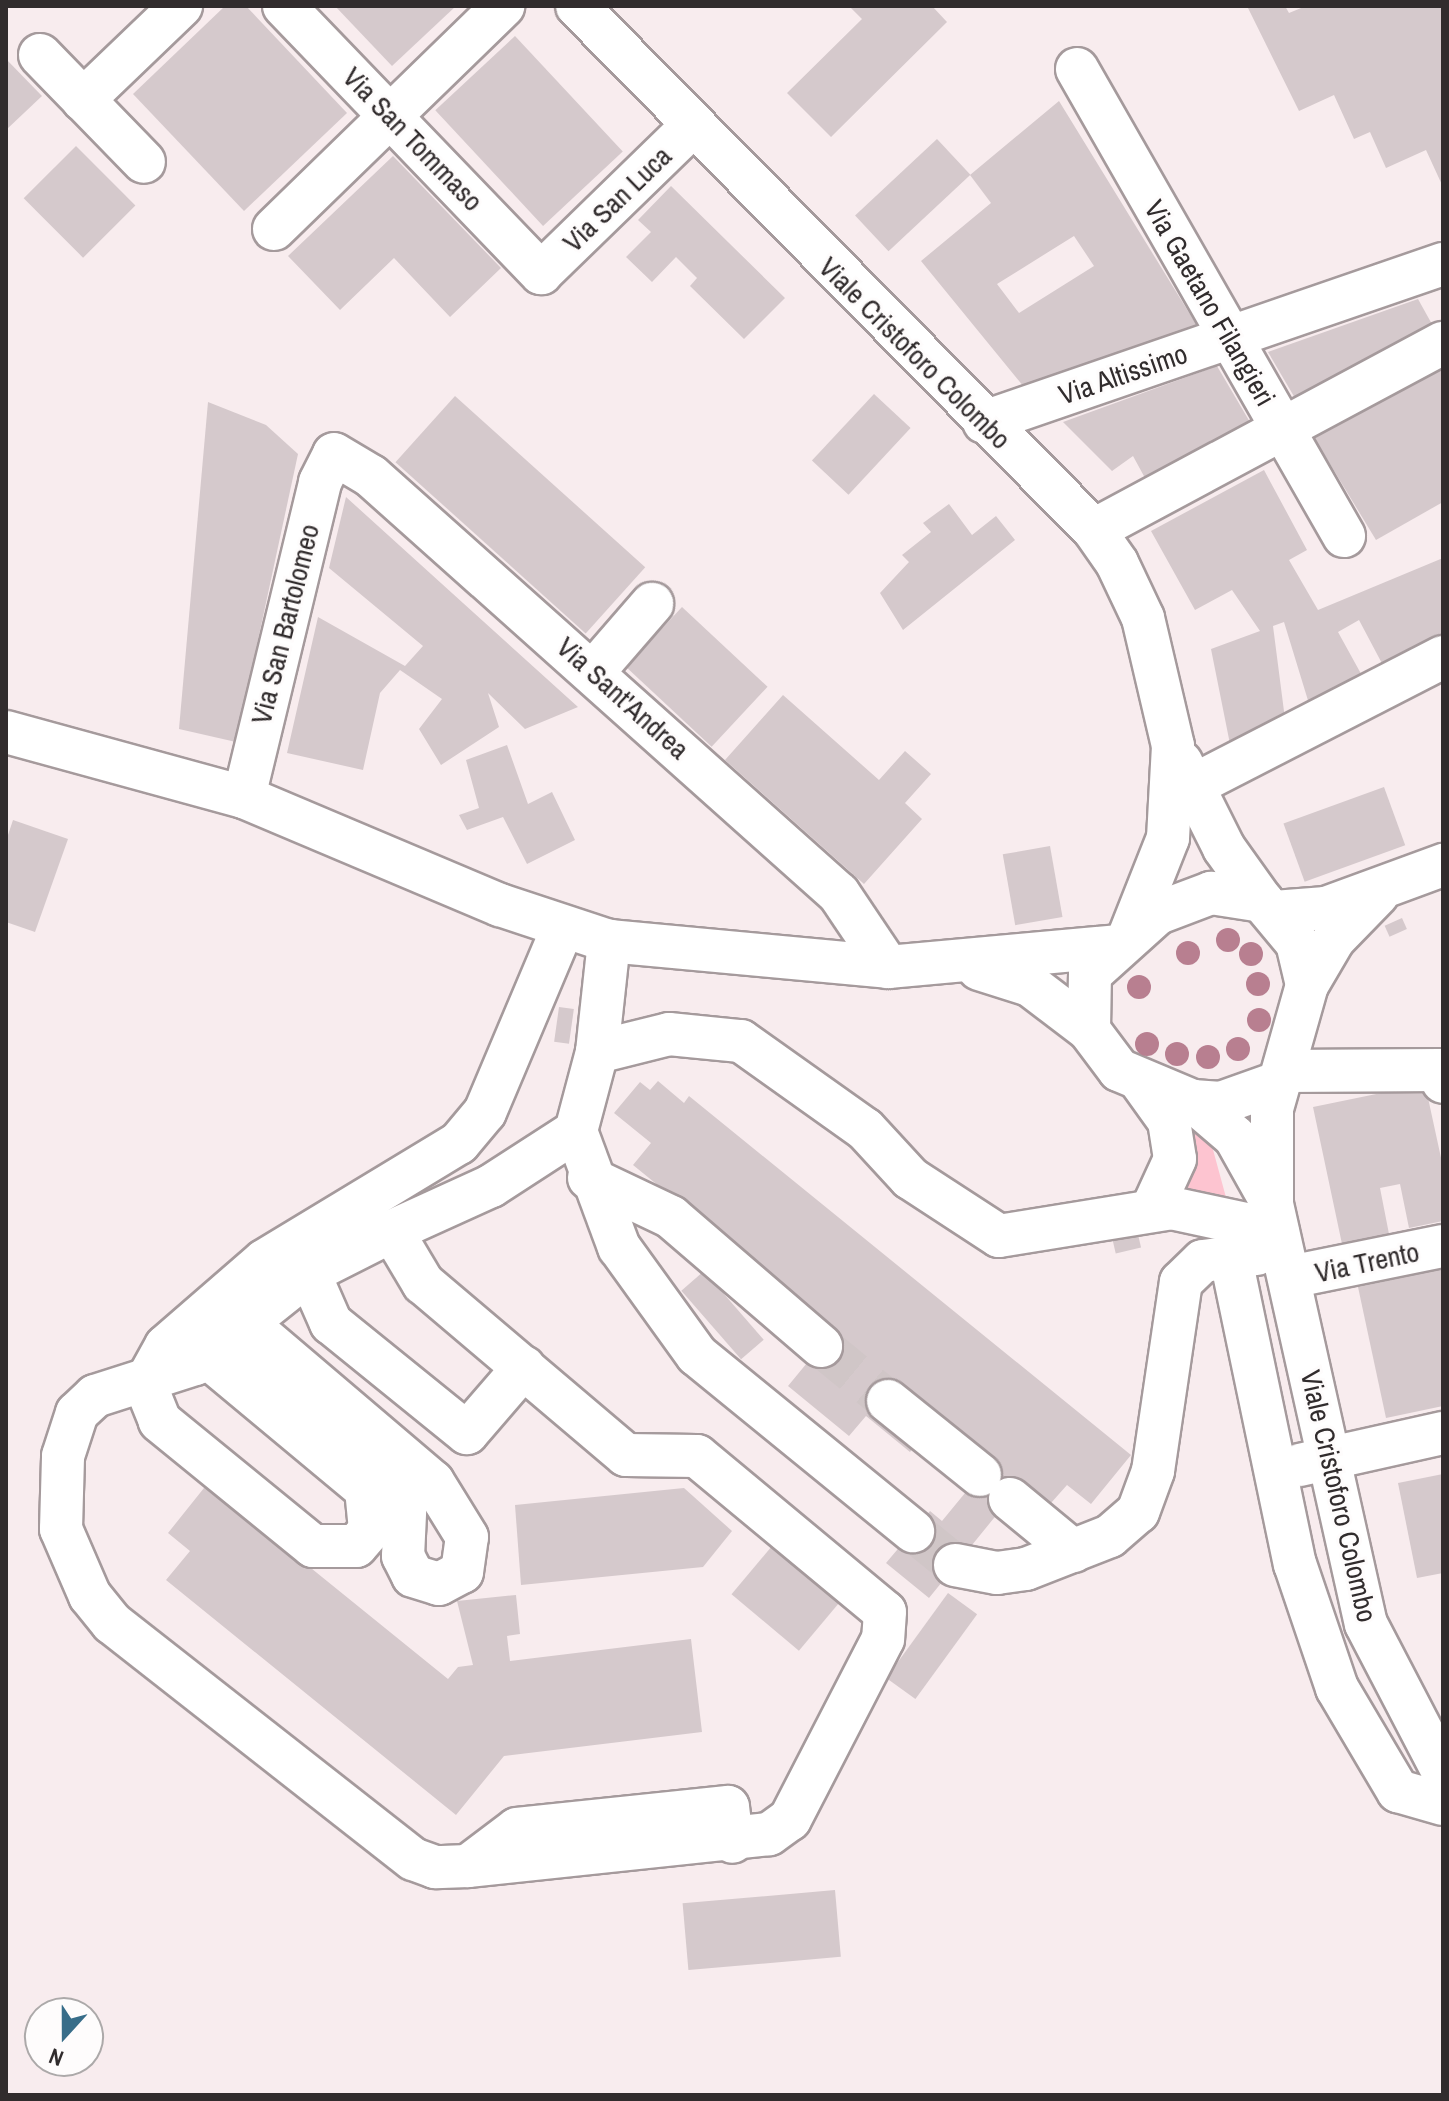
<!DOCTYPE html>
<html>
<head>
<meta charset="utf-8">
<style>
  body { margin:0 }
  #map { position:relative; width:1449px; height:2101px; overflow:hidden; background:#f8ecee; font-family:"Archivo Narrow",sans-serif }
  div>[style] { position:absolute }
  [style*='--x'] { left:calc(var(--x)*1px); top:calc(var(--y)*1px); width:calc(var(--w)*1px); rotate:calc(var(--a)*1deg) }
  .green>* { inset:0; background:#fdc4d0 }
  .building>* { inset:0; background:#d5c9cc; transform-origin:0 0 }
  .minor-tunnel>* { height:42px; margin-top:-21px; transform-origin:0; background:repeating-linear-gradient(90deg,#d0c6c7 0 42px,transparent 0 63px) }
  .roads { filter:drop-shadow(2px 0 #a59a9c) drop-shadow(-2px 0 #a59a9c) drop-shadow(0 2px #a59a9c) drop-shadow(0 -2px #a59a9c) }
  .minor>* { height:42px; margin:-21px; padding:0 21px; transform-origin:21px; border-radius:21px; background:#fff }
  .trees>* { width:24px; height:24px; margin:-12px; border-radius:50%; background:#b87f90 }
  span { translate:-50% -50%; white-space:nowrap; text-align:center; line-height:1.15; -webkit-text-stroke:6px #fefcfc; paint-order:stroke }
  .street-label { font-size:28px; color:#312c2d }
  .frame { position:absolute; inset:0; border:8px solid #312c2d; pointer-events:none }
  .north { position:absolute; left:24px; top:1997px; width:80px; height:80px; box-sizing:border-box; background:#fefcfc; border:2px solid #aca9a9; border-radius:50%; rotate:201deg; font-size:22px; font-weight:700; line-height:32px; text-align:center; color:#312c2d }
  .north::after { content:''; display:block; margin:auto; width:28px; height:36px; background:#386d89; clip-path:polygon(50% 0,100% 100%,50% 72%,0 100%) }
</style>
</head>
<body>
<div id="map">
  <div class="green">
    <div style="clip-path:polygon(1186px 1121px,1200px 1122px,1212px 1146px,1227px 1201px,1178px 1191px,1195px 1148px)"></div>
  </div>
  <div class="building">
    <div style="clip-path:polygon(225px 6px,246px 6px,347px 113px,244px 211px,133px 94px)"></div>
    <div style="clip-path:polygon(335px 6px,456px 6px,392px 66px)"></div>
    <div style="clip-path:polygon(849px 6px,932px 6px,947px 22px,831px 137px,787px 93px,862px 19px)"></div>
    <div style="clip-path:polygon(1247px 6px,1285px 6px,1289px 13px,1306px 6px,1443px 6px,1443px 187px,1426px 150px,1386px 168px,1370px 132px,1354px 139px,1334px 95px,1299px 111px)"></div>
    <div style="left:515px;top:36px;width:158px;height:109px;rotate:47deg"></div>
    <div style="clip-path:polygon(6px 59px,42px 96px,6px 130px)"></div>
    <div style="clip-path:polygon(evenodd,1059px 101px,1199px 329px,1024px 387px,921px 261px,991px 203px,970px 175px,1059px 101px,1074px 236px,1094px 266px,1019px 313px,997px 284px,1074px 236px)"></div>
    <div style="left:937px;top:139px;width:49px;height:112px;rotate:47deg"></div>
    <div style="left:76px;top:146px;width:84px;height:74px;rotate:45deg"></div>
    <div style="clip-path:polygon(393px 156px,501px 268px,450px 317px,394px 258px,340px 310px,288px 256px)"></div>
    <div style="clip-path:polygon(671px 186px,785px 298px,744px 339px,690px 286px,697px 278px,676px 257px,652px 282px,626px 257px,651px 232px,638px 220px)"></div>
    <div style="clip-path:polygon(1418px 299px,1438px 335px,1299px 405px,1268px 352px)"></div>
    <div style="clip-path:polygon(1443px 358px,1443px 502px,1376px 540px,1310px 431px)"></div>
    <div style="clip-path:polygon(1217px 366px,1254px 429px,1145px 478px,1133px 456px,1112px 471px,1063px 422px)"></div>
    <div style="left:874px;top:394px;width:50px;height:91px;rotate:43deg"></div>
    <div style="left:455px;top:396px;width:256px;height:89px;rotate:42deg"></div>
    <div style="clip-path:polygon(208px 402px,266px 425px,298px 454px,236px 742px,179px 729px)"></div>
    <div style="clip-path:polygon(1264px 470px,1307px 550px,1289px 560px,1318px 610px,1443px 558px,1443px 640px,1386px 671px,1359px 620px,1338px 632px,1365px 681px,1310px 707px,1284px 622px,1273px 626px,1285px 719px,1230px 744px,1211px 649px,1260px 631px,1232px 590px,1195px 610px,1151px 531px)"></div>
    <div style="clip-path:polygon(346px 497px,463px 603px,578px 707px,525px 729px,488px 693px,499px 727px,441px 765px,419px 729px,442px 699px,400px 670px,380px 693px,363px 770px,287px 753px,318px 617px,405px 666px,423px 646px,329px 568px)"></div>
    <div style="clip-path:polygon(949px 504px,972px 535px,996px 516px,1015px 540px,903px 630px,880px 593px,909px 562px,902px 555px,931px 532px,923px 523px)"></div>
    <div style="left:682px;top:607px;width:117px;height:82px;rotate:43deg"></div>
    <div style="clip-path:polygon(783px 695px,879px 780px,905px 751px,931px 774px,905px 803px,922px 819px,864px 884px,725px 760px)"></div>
    <div style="clip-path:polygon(507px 745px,528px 804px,552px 792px,575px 840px,527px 864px,503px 817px,467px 830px,459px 815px,479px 808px,466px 760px)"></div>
    <div style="left:1384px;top:787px;width:62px;height:107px;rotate:70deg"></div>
    <div style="clip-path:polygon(13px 820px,68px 839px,35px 932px,6px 922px,6px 841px)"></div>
    <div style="left:1050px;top:846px;width:72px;height:48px;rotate:80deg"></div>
    <div style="left:1402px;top:918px;width:12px;height:19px;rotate:66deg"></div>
    <div style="left:559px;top:1007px;width:15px;height:35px;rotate:8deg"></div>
    <div style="clip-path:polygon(658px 1081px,684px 1103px,689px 1096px,1131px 1455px,1091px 1504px,1067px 1485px,1051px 1503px,1024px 1481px,929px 1598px,886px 1563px,930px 1511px,942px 1521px,993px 1459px,922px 1437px,910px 1452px,866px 1416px,849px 1436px,788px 1386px,835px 1329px,633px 1165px,651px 1143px,614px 1113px,640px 1082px,650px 1090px)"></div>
    <div style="clip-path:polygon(1425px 1084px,1443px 1167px,1443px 1221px,1409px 1228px,1400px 1184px,1380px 1188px,1389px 1234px,1342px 1244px,1313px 1107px)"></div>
    <div style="left:1137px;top:1230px;width:18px;height:26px;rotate:77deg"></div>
    <div style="clip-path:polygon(1443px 1269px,1443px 1406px,1386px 1418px,1358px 1287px)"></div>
    <div style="left:704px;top:1271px;width:91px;height:30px;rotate:49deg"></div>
    <div style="clip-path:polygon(228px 1458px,301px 1560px,448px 1679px,458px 1667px,473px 1665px,457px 1601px,516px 1595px,520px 1634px,507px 1636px,510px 1661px,691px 1639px,702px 1732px,504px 1756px,456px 1815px,166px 1580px,190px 1551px,168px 1533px)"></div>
    <div style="clip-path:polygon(1443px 1474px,1443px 1573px,1417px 1578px,1398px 1483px)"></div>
    <div style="clip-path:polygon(684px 1488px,732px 1531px,703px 1567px,521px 1585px,515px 1505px)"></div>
    <div style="left:772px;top:1546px;width:88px;height:63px;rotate:40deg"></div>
    <div style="left:948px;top:1593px;width:36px;height:105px;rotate:36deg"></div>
    <div style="left:835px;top:1890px;width:67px;height:153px;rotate:85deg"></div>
  </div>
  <div class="minor-tunnel">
    <div style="--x:821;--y:1346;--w:87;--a:39.4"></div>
    <div style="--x:913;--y:1531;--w:54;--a:39"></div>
  </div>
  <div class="roads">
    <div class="minor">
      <div style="--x:284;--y:6;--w:371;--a:46.1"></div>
      <div style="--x:541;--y:273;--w:211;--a:-44.2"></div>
      <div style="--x:577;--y:6;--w:736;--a:45.39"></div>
      <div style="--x:1094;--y:530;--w:40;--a:55.1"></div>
      <div style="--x:1117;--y:563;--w:61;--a:64.7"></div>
      <div style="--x:1143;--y:618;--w:131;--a:76.8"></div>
      <div style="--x:1173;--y:746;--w:92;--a:93.1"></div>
      <div style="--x:1168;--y:838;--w:103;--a:111.6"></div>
      <div style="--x:40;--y:55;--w:149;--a:45.8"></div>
      <div style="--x:1077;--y:69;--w:538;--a:60.24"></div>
      <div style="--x:83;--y:100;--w:136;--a:-43.8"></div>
      <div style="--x:274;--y:229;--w:320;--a:-44.2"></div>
      <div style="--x:984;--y:422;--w:485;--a:-19"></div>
      <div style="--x:1094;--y:530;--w:396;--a:-28.2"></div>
      <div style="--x:594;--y:671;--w:89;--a:-49.1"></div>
      <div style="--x:6;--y:732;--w:247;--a:15.3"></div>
      <div style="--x:244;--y:797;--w:278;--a:22.9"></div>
      <div style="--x:500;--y:905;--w:115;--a:18.3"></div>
      <div style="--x:609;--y:941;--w:280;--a:5.3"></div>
      <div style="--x:888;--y:967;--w:230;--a:-5.2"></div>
      <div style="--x:1181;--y:762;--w:96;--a:63.4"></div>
      <div style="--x:1224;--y:848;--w:65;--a:54.4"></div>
      <div style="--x:1192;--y:786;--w:282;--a:-27.2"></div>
      <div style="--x:244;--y:797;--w:324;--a:-76.4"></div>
      <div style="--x:320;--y:482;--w:31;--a:-63"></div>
      <div style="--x:334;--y:454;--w:43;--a:30.7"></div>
      <div style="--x:371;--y:476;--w:627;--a:41.77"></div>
      <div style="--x:839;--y:894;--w:88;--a:56.1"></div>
      <div style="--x:1274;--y:912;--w:52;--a:-4.4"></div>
      <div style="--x:1326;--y:908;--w:125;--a:-20.2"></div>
      <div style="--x:979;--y:969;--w:53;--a:17.4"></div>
      <div style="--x:1030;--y:985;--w:74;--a:37.3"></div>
      <div style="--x:1307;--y:985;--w:53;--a:-59.6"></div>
      <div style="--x:1334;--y:939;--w:62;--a:-45.7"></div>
      <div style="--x:597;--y:1052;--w:74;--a:-14"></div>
      <div style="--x:669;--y:1034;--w:72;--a:5.6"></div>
      <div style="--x:741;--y:1041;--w:152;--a:35.4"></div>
      <div style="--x:865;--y:1129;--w:67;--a:47.4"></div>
      <div style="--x:910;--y:1178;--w:106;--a:33.1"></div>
      <div style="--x:999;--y:1236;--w:174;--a:-9.2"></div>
      <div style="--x:1171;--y:1208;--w:109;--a:12.1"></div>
      <div style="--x:1284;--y:1071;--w:156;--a:-0.4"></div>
      <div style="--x:1440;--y:1070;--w:12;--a:76"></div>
      <div style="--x:1141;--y:1082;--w:48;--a:54.3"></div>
      <div style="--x:1169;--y:1121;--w:38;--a:81"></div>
      <div style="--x:1175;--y:1159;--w:55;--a:114.7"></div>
      <div style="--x:1277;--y:1083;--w:59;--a:160.3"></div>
      <div style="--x:1221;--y:1103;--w:28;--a:-176"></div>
      <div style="--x:1193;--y:1101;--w:80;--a:-157.3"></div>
      <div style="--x:1119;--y:1070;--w:50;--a:-126.9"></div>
      <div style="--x:1089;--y:1030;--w:56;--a:-89"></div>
      <div style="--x:1090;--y:974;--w:91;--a:-41.9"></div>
      <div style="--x:1158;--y:913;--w:57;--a:-20.7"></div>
      <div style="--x:1211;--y:893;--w:52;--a:8.9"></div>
      <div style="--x:1262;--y:901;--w:55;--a:50.2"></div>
      <div style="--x:1297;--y:943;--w:43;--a:76.6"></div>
      <div style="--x:1307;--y:985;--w:129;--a:105.8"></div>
      <div style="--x:1272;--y:1109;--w:95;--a:90"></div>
      <div style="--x:1272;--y:1204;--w:430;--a:77.4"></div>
      <div style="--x:1366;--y:1624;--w:167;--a:62.5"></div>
      <div style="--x:1193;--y:1101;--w:55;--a:40.6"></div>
      <div style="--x:1235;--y:1137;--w:68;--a:60.8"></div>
      <div style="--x:576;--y:1131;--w:124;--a:69.7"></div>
      <div style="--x:619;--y:1247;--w:133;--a:54.2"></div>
      <div style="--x:697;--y:1355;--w:279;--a:39.2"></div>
      <div style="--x:589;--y:1178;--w:91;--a:25.4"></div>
      <div style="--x:671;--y:1217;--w:198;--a:40.7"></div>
      <div style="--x:392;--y:1231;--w:61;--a:59.2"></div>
      <div style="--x:423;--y:1283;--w:266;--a:40.3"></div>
      <div style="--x:626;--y:1455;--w:71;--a:0.8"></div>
      <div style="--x:697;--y:1456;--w:244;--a:39.7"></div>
      <div style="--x:885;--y:1612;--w:27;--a:94"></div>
      <div style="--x:883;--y:1639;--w:203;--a:117.3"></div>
      <div style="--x:790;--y:1819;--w:26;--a:144"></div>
      <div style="--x:769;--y:1834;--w:303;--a:173.9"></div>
      <div style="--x:468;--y:1866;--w:33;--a:178"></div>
      <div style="--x:435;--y:1867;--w:23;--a:-160"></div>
      <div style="--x:413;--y:1859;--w:382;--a:-141.9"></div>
      <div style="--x:112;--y:1623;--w:35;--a:-129"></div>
      <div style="--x:90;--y:1596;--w:73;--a:-113.4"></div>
      <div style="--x:61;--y:1529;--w:73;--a:-88.4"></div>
      <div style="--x:63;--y:1456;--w:45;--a:-72"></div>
      <div style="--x:77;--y:1413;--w:25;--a:-43"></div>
      <div style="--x:95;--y:1396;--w:105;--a:-17.7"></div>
      <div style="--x:195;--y:1364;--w:146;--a:-38.6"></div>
      <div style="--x:309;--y:1273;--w:93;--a:-26.8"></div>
      <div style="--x:392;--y:1231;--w:109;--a:-24.4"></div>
      <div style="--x:491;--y:1186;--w:101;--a:-32.9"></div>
      <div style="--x:576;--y:1131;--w:82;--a:-75.1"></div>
      <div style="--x:597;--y:1052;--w:112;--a:-83.8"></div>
      <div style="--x:1230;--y:1254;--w:317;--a:78.2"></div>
      <div style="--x:1295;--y:1564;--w:131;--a:71.3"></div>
      <div style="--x:1337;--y:1688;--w:120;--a:59.4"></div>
      <div style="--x:1398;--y:1791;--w:47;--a:16.1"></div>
      <div style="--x:309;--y:1273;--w:55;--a:66.3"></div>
      <div style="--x:331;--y:1323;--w:175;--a:39"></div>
      <div style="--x:467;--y:1433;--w:87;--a:-49.2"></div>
      <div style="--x:1290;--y:1277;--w:156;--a:-11.5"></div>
      <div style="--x:230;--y:1334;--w:203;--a:39.8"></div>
      <div style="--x:386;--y:1464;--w:35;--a:55"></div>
      <div style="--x:406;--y:1493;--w:63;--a:92.7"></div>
      <div style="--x:403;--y:1556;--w:22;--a:63"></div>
      <div style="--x:413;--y:1576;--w:27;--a:17"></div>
      <div style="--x:439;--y:1584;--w:26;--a:-28"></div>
      <div style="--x:462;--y:1572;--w:35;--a:-82"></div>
      <div style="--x:467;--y:1537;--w:65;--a:-121.7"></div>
      <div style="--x:433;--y:1482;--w:248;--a:-139.6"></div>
      <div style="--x:205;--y:1355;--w:209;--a:39.8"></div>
      <div style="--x:366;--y:1489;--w:41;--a:84.4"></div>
      <div style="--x:370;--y:1530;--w:21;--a:131"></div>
      <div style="--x:356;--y:1546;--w:43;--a:180"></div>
      <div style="--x:313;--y:1546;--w:198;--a:-140.8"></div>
      <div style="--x:160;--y:1421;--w:40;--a:-112"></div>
      <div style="--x:145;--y:1384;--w:43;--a:-61.1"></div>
      <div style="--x:166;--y:1346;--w:130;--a:-40.9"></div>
      <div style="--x:264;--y:1261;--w:228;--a:-31.2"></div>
      <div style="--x:459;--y:1143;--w:40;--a:-50"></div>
      <div style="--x:485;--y:1112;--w:201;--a:-67.1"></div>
      <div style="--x:888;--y:1401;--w:118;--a:38.8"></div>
      <div style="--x:1300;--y:1465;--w:147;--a:-12.6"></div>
      <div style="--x:1010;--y:1499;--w:82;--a:39.5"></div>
      <div style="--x:955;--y:1565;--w:43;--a:10.8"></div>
      <div style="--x:997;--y:1573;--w:29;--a:-8"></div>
      <div style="--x:1026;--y:1569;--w:90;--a:-21.4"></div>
      <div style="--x:1110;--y:1536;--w:37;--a:-41"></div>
      <div style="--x:1138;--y:1512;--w:44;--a:-69.9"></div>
      <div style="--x:1153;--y:1471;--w:191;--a:-81.6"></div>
      <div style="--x:1181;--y:1282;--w:30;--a:-44"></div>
      <div style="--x:1203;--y:1261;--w:54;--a:-7.4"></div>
      <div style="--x:468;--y:1866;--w:61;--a:-37.1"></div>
      <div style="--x:517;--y:1829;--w:212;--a:-6"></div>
      <div style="--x:728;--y:1807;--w:35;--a:83"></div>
    </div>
  </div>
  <div class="trees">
    <div style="left:1228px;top:940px"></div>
    <div style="left:1188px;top:953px"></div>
    <div style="left:1251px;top:954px"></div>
    <div style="left:1258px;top:984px"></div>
    <div style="left:1139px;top:987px"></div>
    <div style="left:1259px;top:1020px"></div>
    <div style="left:1147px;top:1044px"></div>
    <div style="left:1238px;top:1049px"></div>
    <div style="left:1177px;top:1054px"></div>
    <div style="left:1208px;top:1057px"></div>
  </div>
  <div class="street-label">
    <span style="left:413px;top:139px;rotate:46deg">Via San Tommaso</span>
    <span style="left:617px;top:199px;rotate:-44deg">Via San Luca</span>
    <span style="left:1210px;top:303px;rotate:60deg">Via Gaetano Filangieri</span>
    <span style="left:915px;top:353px;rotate:45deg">Viale Cristoforo Colombo</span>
    <span style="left:1123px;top:374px;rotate:-19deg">Via Altissimo</span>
    <span style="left:285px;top:624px;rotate:-76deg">Via San Bartolomeo</span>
    <span style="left:623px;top:698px;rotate:42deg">Via Sant'Andrea</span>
    <span style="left:1367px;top:1262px;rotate:-12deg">Via Trento</span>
    <span style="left:1339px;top:1496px;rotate:77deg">Viale Cristoforo Colombo</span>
  </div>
  <div class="frame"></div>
  <div class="north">N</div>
</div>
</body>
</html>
